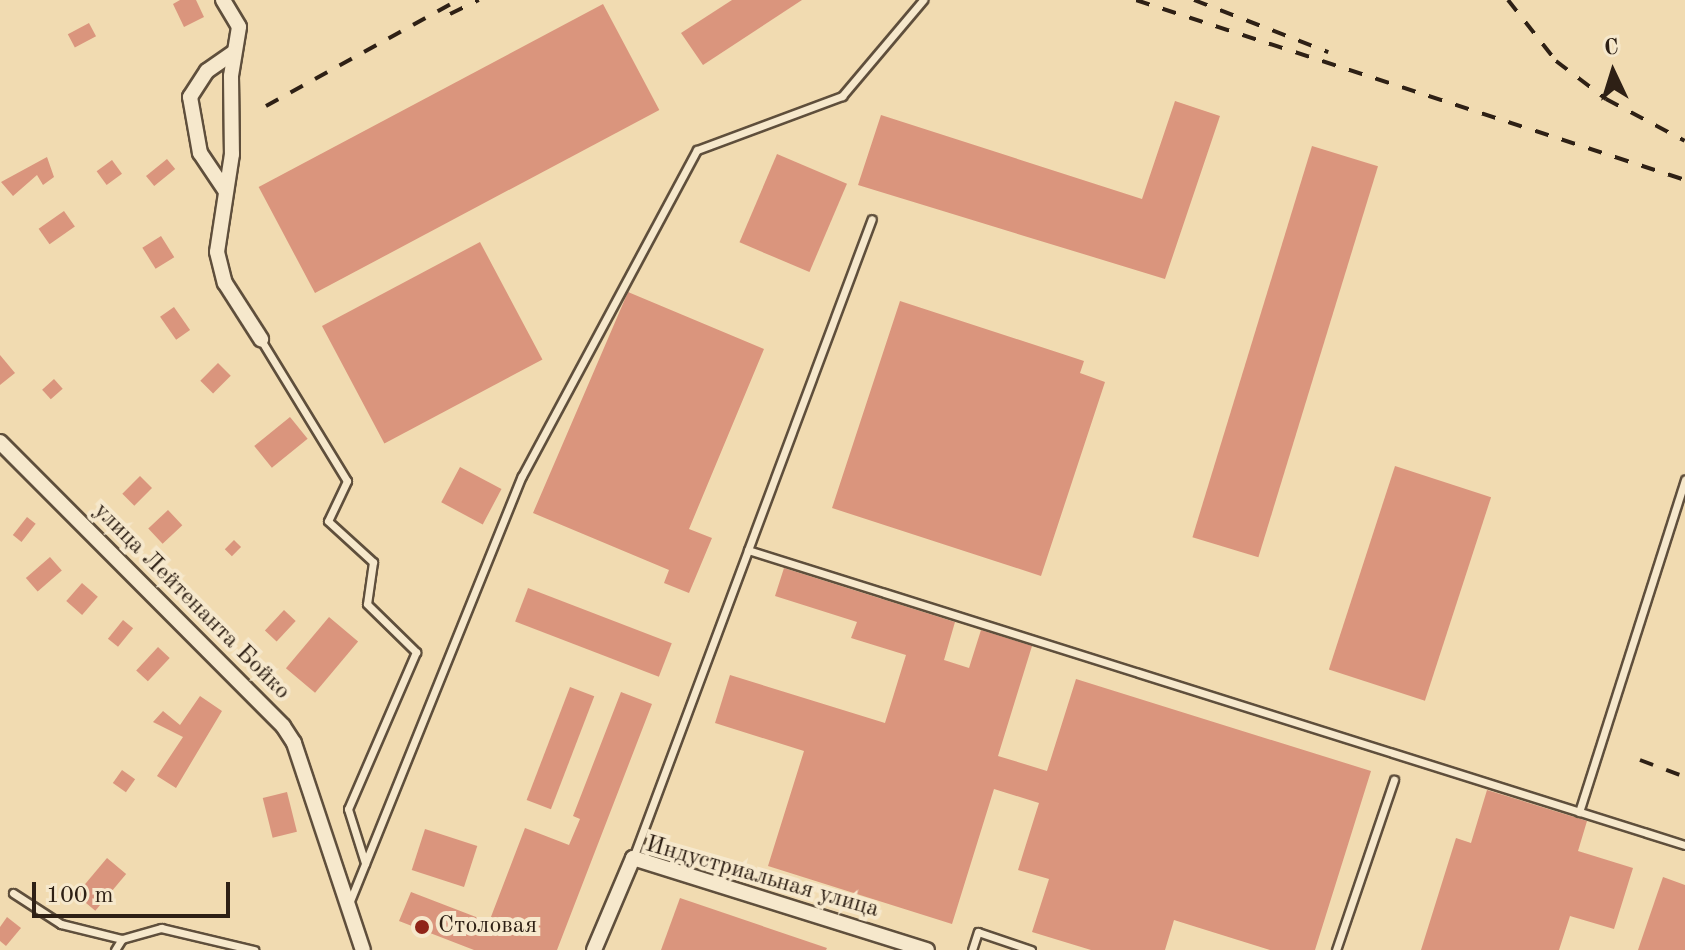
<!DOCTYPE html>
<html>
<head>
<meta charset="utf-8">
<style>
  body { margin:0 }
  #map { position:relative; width:1685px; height:950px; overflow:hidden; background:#f1dbb1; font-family:"Old Standard TT",serif }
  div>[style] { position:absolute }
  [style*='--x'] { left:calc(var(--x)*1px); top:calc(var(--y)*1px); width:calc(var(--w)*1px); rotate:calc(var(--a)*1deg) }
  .building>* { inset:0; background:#da957d; transform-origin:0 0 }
  .roads { filter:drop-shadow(2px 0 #5f4f3c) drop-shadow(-2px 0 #5f4f3c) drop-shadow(0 2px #5f4f3c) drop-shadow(0 -2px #5f4f3c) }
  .lane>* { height:7px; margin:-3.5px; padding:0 3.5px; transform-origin:3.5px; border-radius:3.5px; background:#f6e8cc }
  .street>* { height:14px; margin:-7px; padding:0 7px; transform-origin:7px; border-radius:7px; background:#f6e8cc }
  .rail>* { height:4px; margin-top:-2px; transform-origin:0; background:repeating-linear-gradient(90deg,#2e2015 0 14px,transparent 0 28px) }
  .dots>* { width:22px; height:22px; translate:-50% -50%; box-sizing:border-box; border:4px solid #f6e8cc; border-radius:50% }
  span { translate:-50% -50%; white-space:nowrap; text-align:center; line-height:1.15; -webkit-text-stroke:8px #f6e8cc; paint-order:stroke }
  .street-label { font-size:24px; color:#2e2015 }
  .poi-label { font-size:24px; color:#2e2015 }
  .left { translate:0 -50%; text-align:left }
  .north { position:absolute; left:1573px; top:32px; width:80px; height:80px; -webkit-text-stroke:6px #f6e8cc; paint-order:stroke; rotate:356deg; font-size:22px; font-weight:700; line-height:32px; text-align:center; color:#2e2015 }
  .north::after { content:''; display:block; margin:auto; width:28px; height:36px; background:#2e2015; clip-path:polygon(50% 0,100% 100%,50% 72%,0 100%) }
  .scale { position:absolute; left:32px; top:882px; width:198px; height:36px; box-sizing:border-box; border:4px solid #2e2015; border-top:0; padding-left:10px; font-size:24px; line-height:28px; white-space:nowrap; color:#2e2015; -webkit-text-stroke:6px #f6e8cc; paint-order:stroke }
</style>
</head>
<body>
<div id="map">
  <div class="building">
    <div style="clip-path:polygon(180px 0,196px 0,204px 17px,184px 27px,173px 4px)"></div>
    <div style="clip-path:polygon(732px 0,802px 0,703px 65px,681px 33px)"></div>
    <div style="left:603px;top:4px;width:120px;height:390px;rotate:62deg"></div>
    <div style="left:89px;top:23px;width:15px;height:24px;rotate:62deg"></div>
    <div style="clip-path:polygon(1175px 101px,1220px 116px,1165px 279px,858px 185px,881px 115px,1142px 199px)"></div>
    <div style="left:1312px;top:146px;width:69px;height:409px;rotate:17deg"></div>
    <div style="left:777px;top:154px;width:76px;height:96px;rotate:23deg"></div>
    <div style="clip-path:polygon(47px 157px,54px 177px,43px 185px,37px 175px,13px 196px,1px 182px)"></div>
    <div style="left:167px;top:159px;width:13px;height:27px;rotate:51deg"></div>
    <div style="left:112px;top:160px;width:17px;height:19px;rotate:54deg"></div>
    <div style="left:64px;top:211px;width:19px;height:31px;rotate:55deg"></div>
    <div style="left:161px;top:236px;width:25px;height:22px;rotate:58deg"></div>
    <div style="left:480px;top:242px;width:133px;height:179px;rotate:62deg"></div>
    <div style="clip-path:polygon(628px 292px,764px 349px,689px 529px,712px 538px,689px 593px,664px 583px,669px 570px,533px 513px)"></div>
    <div style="clip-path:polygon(900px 301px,1084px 361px,1080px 373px,1105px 382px,1041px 576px,832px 508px)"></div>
    <div style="left:174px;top:307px;width:28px;height:17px;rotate:55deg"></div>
    <div style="clip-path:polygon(0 355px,15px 373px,0 385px)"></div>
    <div style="left:218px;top:363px;width:18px;height:25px;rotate:45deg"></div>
    <div style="left:54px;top:379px;width:13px;height:16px;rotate:48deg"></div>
    <div style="left:290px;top:417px;width:28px;height:46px;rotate:51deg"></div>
    <div style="left:1395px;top:466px;width:101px;height:214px;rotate:18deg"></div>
    <div style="left:460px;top:467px;width:47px;height:40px;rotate:28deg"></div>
    <div style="left:140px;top:476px;width:17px;height:25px;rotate:45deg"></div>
    <div style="left:168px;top:510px;width:21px;height:27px;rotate:47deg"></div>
    <div style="left:27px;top:517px;width:11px;height:23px;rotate:38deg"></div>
    <div style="left:234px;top:540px;width:10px;height:13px;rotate:45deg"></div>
    <div style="left:50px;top:557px;width:18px;height:32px;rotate:49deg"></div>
    <div style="clip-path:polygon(784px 568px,955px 622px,944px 660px,969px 668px,981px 630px,1032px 646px,998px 756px,1047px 771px,1076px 679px,1371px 771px,1315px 950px,1270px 950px,1174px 920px,1165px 950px,1091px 950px,1032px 932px,1049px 879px,1018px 870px,1039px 803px,994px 789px,952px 924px,768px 866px,804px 751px,715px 723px,730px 675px,885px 723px,906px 655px,851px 638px,857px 622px,775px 596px)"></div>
    <div style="left:82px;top:583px;width:21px;height:24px;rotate:41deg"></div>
    <div style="left:528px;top:588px;width:154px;height:36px;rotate:21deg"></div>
    <div style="left:284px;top:610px;width:16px;height:28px;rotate:43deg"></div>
    <div style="left:329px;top:617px;width:38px;height:67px;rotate:40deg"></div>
    <div style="left:123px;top:620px;width:13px;height:24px;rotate:39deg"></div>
    <div style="left:158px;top:647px;width:16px;height:32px;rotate:43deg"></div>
    <div style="left:570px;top:687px;width:26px;height:121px;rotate:21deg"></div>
    <div style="clip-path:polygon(621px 692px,652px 704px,557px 950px,474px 950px,399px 921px,411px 892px,489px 922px,525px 828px,569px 845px,580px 819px,573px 816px)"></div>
    <div style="clip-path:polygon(200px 696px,222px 711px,176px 788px,157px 776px,183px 737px,153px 722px,163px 711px,180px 725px)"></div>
    <div style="left:122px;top:770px;width:16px;height:16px;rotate:35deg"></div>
    <div style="clip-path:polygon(1487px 790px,1587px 821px,1578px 851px,1633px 868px,1614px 929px,1570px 916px,1559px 950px,1421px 950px,1456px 838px,1471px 843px)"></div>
    <div style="left:287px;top:792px;width:41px;height:25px;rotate:76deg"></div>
    <div style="left:425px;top:829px;width:55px;height:43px;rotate:18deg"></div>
    <div style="left:107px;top:858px;width:25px;height:48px;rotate:40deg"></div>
    <div style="clip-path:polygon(1663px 877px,1685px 885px,1685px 950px,1638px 950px)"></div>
    <div style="clip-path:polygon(680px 898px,827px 948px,826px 950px,661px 950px)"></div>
    <div style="clip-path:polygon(7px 917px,21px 928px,6px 946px,0 941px,0 927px)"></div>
  </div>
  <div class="roads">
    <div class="lane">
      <div style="--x:261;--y:340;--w:165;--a:58.6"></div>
      <div style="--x:347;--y:481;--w:44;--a:115.4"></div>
      <div style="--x:328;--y:521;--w:61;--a:42.3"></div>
      <div style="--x:373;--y:562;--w:42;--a:98.1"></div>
      <div style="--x:367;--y:604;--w:69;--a:44.4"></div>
      <div style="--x:416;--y:652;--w:171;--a:113.4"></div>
      <div style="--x:348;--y:809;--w:57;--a:72.5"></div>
      <div style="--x:748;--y:550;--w:353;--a:-69.5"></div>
      <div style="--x:1579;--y:812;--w:349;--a:-72.3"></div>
      <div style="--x:633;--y:858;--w:329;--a:-69.5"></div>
      <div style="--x:748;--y:550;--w:982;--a:17.48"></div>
      <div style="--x:13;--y:893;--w:57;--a:32.9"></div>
      <div style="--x:61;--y:924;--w:63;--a:13.8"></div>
      <div style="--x:350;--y:901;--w:458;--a:-68"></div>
      <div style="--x:522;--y:476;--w:370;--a:-61.8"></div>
      <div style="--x:697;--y:150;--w:155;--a:-20.4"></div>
      <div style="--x:842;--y:96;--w:126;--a:-49.8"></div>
      <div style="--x:115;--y:950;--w:13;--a:-58"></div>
      <div style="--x:122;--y:939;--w:41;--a:-15.8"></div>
      <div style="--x:161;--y:928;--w:96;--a:13.3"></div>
      <div style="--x:972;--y:950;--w:19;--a:-72"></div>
      <div style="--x:978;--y:932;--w:56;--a:18.8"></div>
      <div style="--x:1336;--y:950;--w:180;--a:-71.2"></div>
    </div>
    <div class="street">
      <div style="--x:223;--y:0;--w:31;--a:59"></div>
      <div style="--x:239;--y:27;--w:50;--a:99.3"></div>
      <div style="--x:231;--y:76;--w:78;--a:89.3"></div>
      <div style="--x:232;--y:154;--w:99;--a:98.7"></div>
      <div style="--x:217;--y:252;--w:32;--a:76"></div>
      <div style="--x:225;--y:283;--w:67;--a:57.3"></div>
      <div style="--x:225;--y:190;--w:45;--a:-124"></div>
      <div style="--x:200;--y:153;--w:57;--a:-100.1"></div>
      <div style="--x:190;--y:97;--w:31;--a:-57"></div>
      <div style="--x:207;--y:71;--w:32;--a:-35"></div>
      <div style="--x:0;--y:442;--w:401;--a:45.1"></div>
      <div style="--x:283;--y:726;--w:20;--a:57"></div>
      <div style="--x:294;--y:743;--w:218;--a:71.6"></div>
      <div style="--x:594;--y:950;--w:100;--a:-67"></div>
      <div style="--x:633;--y:858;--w:308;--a:17.4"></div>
    </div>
  </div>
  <div class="rail">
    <div style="--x:1136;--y:0;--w:578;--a:18.15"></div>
    <div style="--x:1194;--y:0;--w:144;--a:21.2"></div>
    <div style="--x:1508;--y:0;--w:78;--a:51.8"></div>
    <div style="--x:1556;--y:61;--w:63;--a:37.2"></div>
    <div style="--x:1606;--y:99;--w:89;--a:28"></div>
    <div style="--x:450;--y:14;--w:32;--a:-26"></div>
    <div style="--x:266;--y:106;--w:219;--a:-28.9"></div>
    <div style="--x:1640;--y:760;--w:48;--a:20.7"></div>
  </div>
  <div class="dots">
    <div style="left:422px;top:927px;background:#8f2418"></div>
  </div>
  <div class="street-label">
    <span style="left:191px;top:602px;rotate:45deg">улица Лейтенанта Бойко</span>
    <span style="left:762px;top:878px;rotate:16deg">Индустриальная улица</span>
  </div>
  <div class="poi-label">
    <span class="left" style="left:438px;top:927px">Столовая</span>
  </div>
  <div class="north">С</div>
  <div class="scale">100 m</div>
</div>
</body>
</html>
